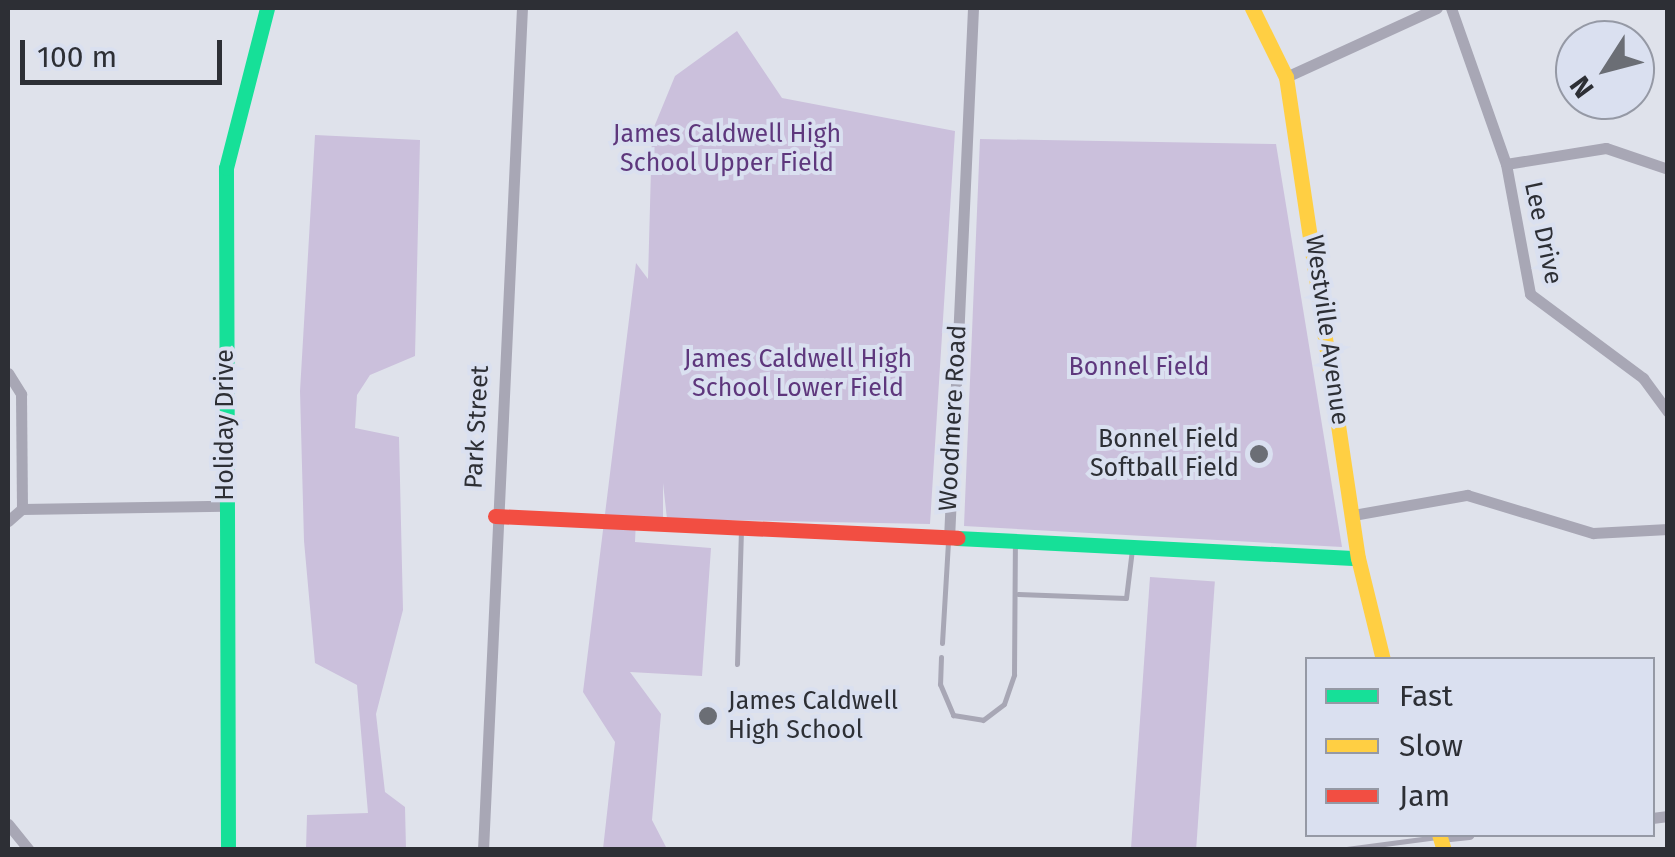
<!DOCTYPE html>
<html>
<head>
<meta charset="utf-8">
<style>
  body { margin:0 }
  #map { position:relative; width:1675px; height:857px; overflow:hidden; background:#dfe2eb; font-family:"Fira Sans",sans-serif }
  div>[style] { position:absolute }
  [style*='--x'] { left:calc(var(--x)*1px); top:calc(var(--y)*1px); width:calc(var(--w)*1px); rotate:calc(var(--a)*1deg) }
  .green>* { inset:0; background:#cbc0dc; transform-origin:0 0 }
  .lane>* { height:5px; margin:-2.5px; padding:0 2.5px; transform-origin:2.5px; border-radius:2.5px; background:#a8a7b5 }
  .street>* { height:11px; margin:-5.5px; padding:0 5.5px; transform-origin:5.5px; border-radius:5.5px; background:#a8a7b5 }
  .fast>* { height:15px; margin:-7.5px; padding:0 7.5px; transform-origin:7.5px; border-radius:7.5px; background:#16e098 }
  .slow>* { height:15px; margin:-7.5px; padding:0 7.5px; transform-origin:7.5px; border-radius:7.5px; background:#ffcf43 }
  .jam>* { height:15px; margin:-7.5px; padding:0 7.5px; transform-origin:7.5px; border-radius:7.5px; background:#f24e42 }
  .dots>* { width:28px; height:28px; translate:-50% -50%; box-sizing:border-box; border:5px solid #dae0f0; border-radius:50% }
  span { translate:-50% -50%; white-space:nowrap; text-align:center; line-height:1.15; -webkit-text-stroke:8px #dae0f0; paint-order:stroke }
  .park-label { font-size:25px; color:#5e377d }
  .street-label { font-size:25px; color:#2d2f35 }
  .poi-label { font-size:25px; color:#2d2f35 }
  .right { translate:-100% -50%; text-align:right }
  .left { translate:0 -50%; text-align:left }
  .frame { position:absolute; inset:0; border:10px solid #2d2f35; pointer-events:none }
  .legend { position:absolute; left:1305px; top:657px; width:350px; height:180px; box-sizing:border-box; background:#dae0f0; border:2px solid #9599a5; margin:0; padding:12px 18px; list-style:none; font-size:30px; color:#2d2f35 }
  .legend li { display:flex; align-items:center; gap:20px; height:50px }
  .legend b { width:50px; border:2px solid #9599a5 }
  .north { position:absolute; left:1555px; top:20px; width:100px; height:100px; box-sizing:border-box; background:#dae0f0; border:2px solid #9599a5; border-radius:50%; rotate:234deg; font-size:28px; font-weight:700; line-height:40px; text-align:center; color:#2d2f35 }
  .north::after { content:''; display:block; margin:auto; width:35px; height:45px; background:#6b6e75; clip-path:polygon(50% 0,100% 100%,50% 72%,0 100%) }
  .scale { position:absolute; left:20px; top:40px; width:202px; height:45px; box-sizing:border-box; border:5px solid #2d2f35; border-top:0; padding-left:12px; font-size:30px; line-height:35px; white-space:nowrap; color:#2d2f35; -webkit-text-stroke:8px #dae0f0; paint-order:stroke }
</style>
</head>
<body>
<div id="map">
  <div class="green">
    <div style="clip-path:polygon(737px 31px,782px 98px,955px 131px,930px 524px,667px 519px,663px 483px,663px 520px,636px 519px,635px 542px,711px 548px,702px 676px,630px 672px,661px 714px,652px 820px,667px 849px,603px 849px,615px 742px,583px 692px,636px 263px,648px 279px,652px 132px,675px 76px)"></div>
    <div style="clip-path:polygon(315px 135px,420px 140px,415px 356px,370px 375px,357px 395px,355px 428px,399px 437px,403px 610px,376px 714px,385px 792px,405px 807px,406px 849px,306px 849px,307px 815px,368px 813px,357px 685px,315px 663px,304px 541px,300px 391px)"></div>
    <div style="clip-path:polygon(980px 139px,1276px 144px,1342px 547px,964px 526px)"></div>
    <div style="left:1150px;top:577px;width:65px;height:272px;rotate:4deg"></div>
  </div>
  <div class="lane">
    <div style="--x:1018;--y:594;--w:108;--a:2.1"></div>
    <div style="--x:1126;--y:598;--w:49;--a:-83"></div>
    <div style="--x:942;--y:643;--w:101;--a:-86.6"></div>
    <div style="--x:941;--y:657;--w:27;--a:92"></div>
    <div style="--x:940;--y:684;--w:34;--a:67"></div>
    <div style="--x:953;--y:715;--w:30;--a:9"></div>
    <div style="--x:983;--y:720;--w:26;--a:-37"></div>
    <div style="--x:1004;--y:704;--w:31;--a:-71"></div>
    <div style="--x:1014;--y:675;--w:128;--a:-89.6"></div>
    <div style="--x:737;--y:664;--w:131;--a:-88.3"></div>
    <div style="--x:1339;--y:850;--w:99;--a:-7.6"></div>
  </div>
  <div class="street">
    <div style="--x:1451;--y:8;--w:165;--a:70.6"></div>
    <div style="--x:1506;--y:164;--w:132;--a:79.5"></div>
    <div style="--x:1530;--y:294;--w:141;--a:36.6"></div>
    <div style="--x:1643;--y:378;--w:42;--a:53.7"></div>
    <div style="--x:1286;--y:77;--w:166;--a:-24.6"></div>
    <div style="--x:1506;--y:164;--w:101;--a:-9.1"></div>
    <div style="--x:1606;--y:148;--w:65;--a:18.7"></div>
    <div style="--x:8;--y:373;--w:25;--a:58"></div>
    <div style="--x:21;--y:394;--w:115;--a:89.5"></div>
    <div style="--x:1353;--y:515;--w:116;--a:-10"></div>
    <div style="--x:1467;--y:495;--w:132;--a:16.8"></div>
    <div style="--x:1593;--y:533;--w:75;--a:-3.1"></div>
    <div style="--x:8;--y:521;--w:18;--a:-41"></div>
    <div style="--x:22;--y:509;--w:202;--a:-0.9"></div>
    <div style="--x:949;--y:539;--w:532;--a:-87.41"></div>
    <div style="--x:1652;--y:818;--w:16;--a:-7"></div>
    <div style="--x:8;--y:824;--w:33;--a:51"></div>
    <div style="--x:1440;--y:837;--w:29;--a:-6"></div>
    <div style="--x:483;--y:850;--w:843;--a:-87.35"></div>
  </div>
  <div class="fast">
    <div style="--x:957;--y:538;--w:401;--a:2.9"></div>
    <div style="--x:228;--y:850;--w:682;--a:-90.17"></div>
    <div style="--x:226;--y:168;--w:165;--a:-75.6"></div>
  </div>
  <div class="slow">
    <div style="--x:1252;--y:8;--w:77;--a:63.8"></div>
    <div style="--x:1286;--y:77;--w:486;--a:81.5"></div>
    <div style="--x:1358;--y:558;--w:105;--a:76.2"></div>
    <div style="--x:1439;--y:834;--w:17;--a:73"></div>
  </div>
  <div class="jam">
    <div style="--x:495;--y:516;--w:463;--a:2.7"></div>
  </div>
  <div class="dots">
    <div style="left:1259px;top:454px;background:#6b6e75"></div>
    <div style="left:708px;top:716px;background:#6b6e75"></div>
  </div>
  <div class="park-label">
    <span style="left:727px;top:149px">James Caldwell High<br>School Upper Field</span>
    <span style="left:798px;top:374px">James Caldwell High<br>School Lower Field</span>
    <span style="left:1139px;top:367px">Bonnel Field</span>
  </div>
  <div class="street-label">
    <span style="left:1543px;top:233px;rotate:78deg">Lee Drive</span>
    <span style="left:1327px;top:330px;rotate:82deg">Westville Avenue</span>
    <span style="left:953px;top:418px;rotate:-87deg">Woodmere Road</span>
    <span style="left:225px;top:425px;rotate:-90deg">Holiday Drive</span>
    <span style="left:477px;top:427px;rotate:-87deg">Park Street</span>
  </div>
  <div class="poi-label">
    <span class="right" style="left:1239px;top:454px">Bonnel Field<br>Softball Field</span>
    <span class="left" style="left:728px;top:716px">James Caldwell<br>High School</span>
  </div>
  <div class="frame"></div>
  <ul class="legend">
  <li><b style="height:12px;background:#16e098"></b>Fast</li>
  <li><b style="height:12px;background:#ffcf43"></b>Slow</li>
  <li><b style="height:12px;background:#f24e42"></b>Jam</li>
  </ul>
  <div class="north">N</div>
  <div class="scale">100 m</div>
</div>
</body>
</html>
